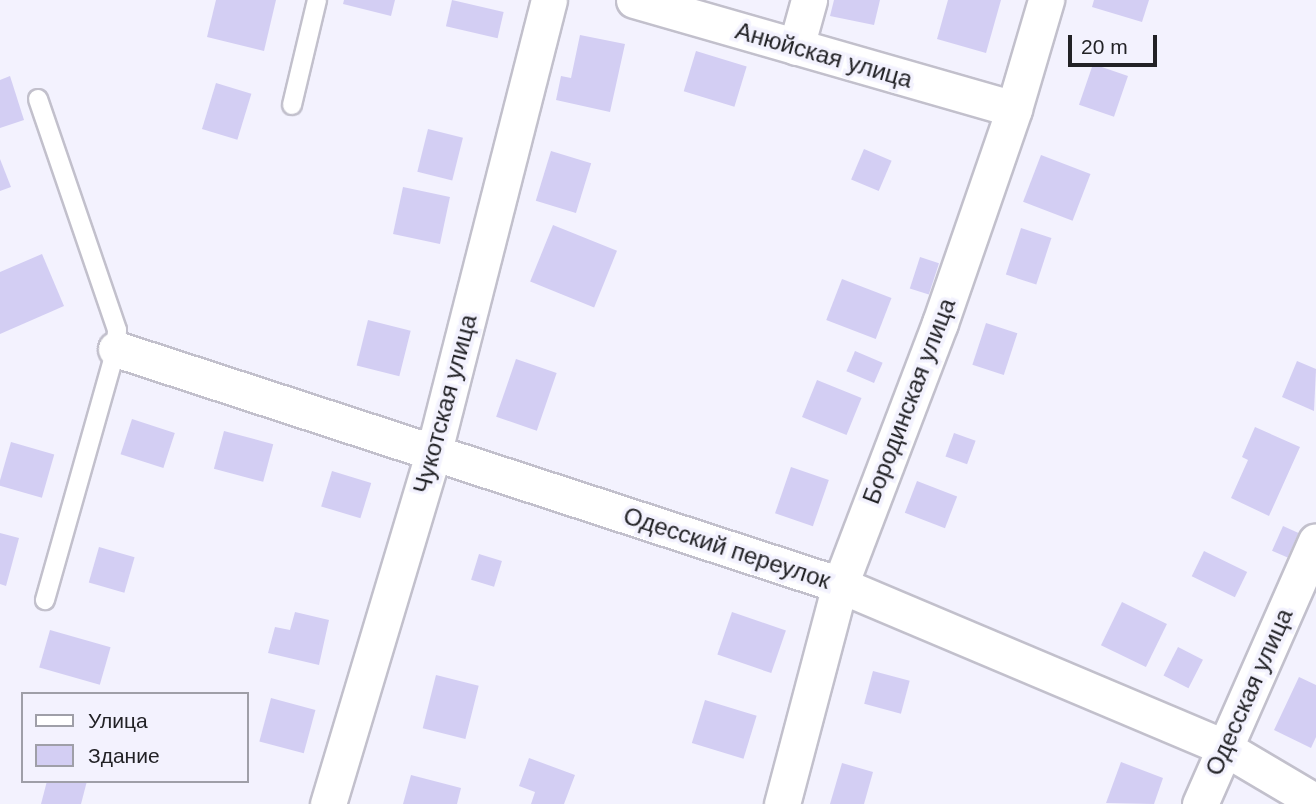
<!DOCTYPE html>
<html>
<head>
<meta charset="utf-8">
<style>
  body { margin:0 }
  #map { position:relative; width:1316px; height:804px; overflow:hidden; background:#f3f2fe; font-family:Helvetica,sans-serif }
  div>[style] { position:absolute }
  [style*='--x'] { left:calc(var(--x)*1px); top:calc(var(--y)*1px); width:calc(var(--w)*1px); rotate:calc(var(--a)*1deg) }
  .building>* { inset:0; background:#d3cef3; transform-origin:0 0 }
  .roads { filter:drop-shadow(2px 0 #c2c0cc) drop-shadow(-2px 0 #c2c0cc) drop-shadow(0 2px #c2c0cc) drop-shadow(0 -2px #c2c0cc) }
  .lane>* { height:18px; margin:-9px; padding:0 9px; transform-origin:9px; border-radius:9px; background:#fff }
  .street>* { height:35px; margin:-17.5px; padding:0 17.5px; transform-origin:17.5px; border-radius:17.5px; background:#fff }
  span { translate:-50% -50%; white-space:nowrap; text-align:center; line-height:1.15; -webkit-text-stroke:7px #f3f2fe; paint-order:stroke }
  .street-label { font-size:24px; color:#222226 }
  .legend { position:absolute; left:21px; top:692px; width:228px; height:91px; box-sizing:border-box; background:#f3f2fe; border:2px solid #9f9fa8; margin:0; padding:9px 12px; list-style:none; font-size:21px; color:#222226 }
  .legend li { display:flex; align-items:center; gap:14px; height:35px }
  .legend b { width:35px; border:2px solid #9f9fa8 }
  .scale { position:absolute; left:1068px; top:35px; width:89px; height:32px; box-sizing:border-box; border:4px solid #222226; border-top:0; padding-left:9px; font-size:21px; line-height:24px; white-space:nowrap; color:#222226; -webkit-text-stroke:5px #f3f2fe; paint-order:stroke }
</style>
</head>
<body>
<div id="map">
  <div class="building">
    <div style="clip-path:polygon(216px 0,276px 0,264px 51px,207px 37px)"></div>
    <div style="clip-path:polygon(344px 0,395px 0,391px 16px,343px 4px)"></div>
    <div style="left:452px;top:0;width:53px;height:27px;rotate:13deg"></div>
    <div style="clip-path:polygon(834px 0,880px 0,874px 25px,830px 16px)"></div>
    <div style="clip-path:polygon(948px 0,1001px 0,986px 53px,937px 39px)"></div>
    <div style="clip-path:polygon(1094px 0,1149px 0,1142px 22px,1092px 7px)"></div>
    <div style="clip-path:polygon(580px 35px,625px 44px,610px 112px,556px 100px,561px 76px,571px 78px)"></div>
    <div style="left:696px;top:51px;width:53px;height:42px;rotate:17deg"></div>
    <div style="left:1093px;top:64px;width:37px;height:43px;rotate:19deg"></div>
    <div style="clip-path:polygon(10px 76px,24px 120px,0 128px,0 80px)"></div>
    <div style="left:216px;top:83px;width:37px;height:48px;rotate:17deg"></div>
    <div style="left:428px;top:129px;width:36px;height:44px;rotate:14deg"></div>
    <div style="left:864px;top:149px;width:30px;height:33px;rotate:23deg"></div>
    <div style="left:551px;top:151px;width:42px;height:52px;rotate:17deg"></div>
    <div style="left:1041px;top:155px;width:53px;height:50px;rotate:21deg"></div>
    <div style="clip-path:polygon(0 159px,11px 187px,0 191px)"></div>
    <div style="left:403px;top:187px;width:48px;height:48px;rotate:12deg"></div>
    <div style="left:553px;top:225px;width:69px;height:61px;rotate:22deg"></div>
    <div style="left:1021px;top:228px;width:32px;height:49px;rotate:18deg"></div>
    <div style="clip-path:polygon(42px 254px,64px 306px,0 334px,0 272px)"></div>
    <div style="left:920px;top:257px;width:20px;height:33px;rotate:18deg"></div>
    <div style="left:842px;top:279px;width:53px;height:44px;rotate:21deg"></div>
    <div style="left:368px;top:320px;width:44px;height:47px;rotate:14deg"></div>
    <div style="left:986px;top:323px;width:33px;height:44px;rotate:18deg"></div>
    <div style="left:855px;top:351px;width:30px;height:22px;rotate:23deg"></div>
    <div style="left:516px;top:359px;width:43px;height:61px;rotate:19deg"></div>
    <div style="clip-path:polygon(1297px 361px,1316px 369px,1314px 411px,1282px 397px)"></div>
    <div style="left:817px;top:380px;width:48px;height:40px;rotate:22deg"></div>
    <div style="left:132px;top:419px;width:45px;height:37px;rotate:18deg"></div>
    <div style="clip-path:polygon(1255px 427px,1300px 447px,1269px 516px,1231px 498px,1248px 460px,1242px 457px)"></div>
    <div style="left:224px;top:431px;width:51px;height:39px;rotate:15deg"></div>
    <div style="left:954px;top:433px;width:23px;height:25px;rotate:20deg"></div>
    <div style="left:11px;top:442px;width:45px;height:45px;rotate:16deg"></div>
    <div style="left:791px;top:467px;width:40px;height:49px;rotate:19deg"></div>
    <div style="left:332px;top:471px;width:41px;height:37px;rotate:17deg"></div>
    <div style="left:917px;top:481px;width:43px;height:34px;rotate:21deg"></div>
    <div style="left:1283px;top:526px;width:17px;height:27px;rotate:24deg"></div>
    <div style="clip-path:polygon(0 533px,19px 538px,6px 586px,0 584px)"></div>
    <div style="left:99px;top:547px;width:37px;height:37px;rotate:16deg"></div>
    <div style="left:1204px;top:551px;width:48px;height:28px;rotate:26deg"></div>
    <div style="left:479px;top:554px;width:24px;height:27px;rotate:17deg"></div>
    <div style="left:1122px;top:602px;width:50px;height:48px;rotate:26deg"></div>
    <div style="clip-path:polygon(295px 612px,329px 620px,319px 665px,268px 653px,275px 627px,290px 630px)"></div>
    <div style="left:732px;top:612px;width:57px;height:45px;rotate:19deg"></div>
    <div style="left:50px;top:630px;width:63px;height:39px;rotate:16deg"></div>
    <div style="left:1178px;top:647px;width:28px;height:32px;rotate:27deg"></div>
    <div style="left:873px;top:671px;width:38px;height:34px;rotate:15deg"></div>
    <div style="left:436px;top:675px;width:44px;height:55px;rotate:14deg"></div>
    <div style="clip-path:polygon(1299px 677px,1316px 685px,1316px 737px,1311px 748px,1274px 730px)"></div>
    <div style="left:271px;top:698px;width:46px;height:45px;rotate:15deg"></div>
    <div style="left:705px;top:700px;width:54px;height:45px;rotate:17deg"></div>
    <div style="clip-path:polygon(529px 758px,575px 775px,564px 804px,531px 804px,535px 792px,519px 786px)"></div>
    <div style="clip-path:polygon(1121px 762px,1163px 778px,1154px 804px,1106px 803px)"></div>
    <div style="clip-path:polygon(842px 763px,873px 772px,864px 804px,830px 804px)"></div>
    <div style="clip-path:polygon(411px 775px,461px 788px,457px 804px,403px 804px)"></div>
    <div style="clip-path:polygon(47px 781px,87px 781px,81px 804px,41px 804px)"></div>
  </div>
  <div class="roads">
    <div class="lane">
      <div style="--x:38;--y:99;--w:244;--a:71.1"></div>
      <div style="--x:117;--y:330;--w:19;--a:93"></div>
      <div style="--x:116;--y:349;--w:261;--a:105.8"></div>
      <div style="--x:292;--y:105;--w:108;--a:-76.6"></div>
    </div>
    <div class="street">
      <div style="--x:634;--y:0;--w:395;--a:16"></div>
      <div style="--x:796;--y:47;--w:49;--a:-74.5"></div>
      <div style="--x:116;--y:349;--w:761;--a:18.05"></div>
      <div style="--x:840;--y:585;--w:416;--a:22.9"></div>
      <div style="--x:1223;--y:747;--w:108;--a:30.6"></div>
      <div style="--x:328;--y:804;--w:369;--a:-73.3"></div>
      <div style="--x:434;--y:451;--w:465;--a:-75.7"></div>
      <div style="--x:782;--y:804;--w:227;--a:-75.2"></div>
      <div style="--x:840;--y:585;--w:280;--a:-69.1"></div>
      <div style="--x:940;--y:323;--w:226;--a:-70.9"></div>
      <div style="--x:1014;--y:109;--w:114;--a:-73.6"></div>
      <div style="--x:1200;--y:804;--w:287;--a:-66.2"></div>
    </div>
  </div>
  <div class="street-label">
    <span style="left:824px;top:55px;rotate:16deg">Анюйская улица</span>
    <span style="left:909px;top:401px;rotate:-69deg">Бородинская улица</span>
    <span style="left:445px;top:404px;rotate:-75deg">Чукотская улица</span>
    <span style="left:727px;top:548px;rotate:18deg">Одесский переулок</span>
    <span style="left:1249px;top:692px;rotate:-66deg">Одесская улица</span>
  </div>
  <ul class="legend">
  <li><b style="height:9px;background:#fff"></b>Улица</li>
  <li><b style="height:19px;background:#d3cef3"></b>Здание</li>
  </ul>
  <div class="scale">20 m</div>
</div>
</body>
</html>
